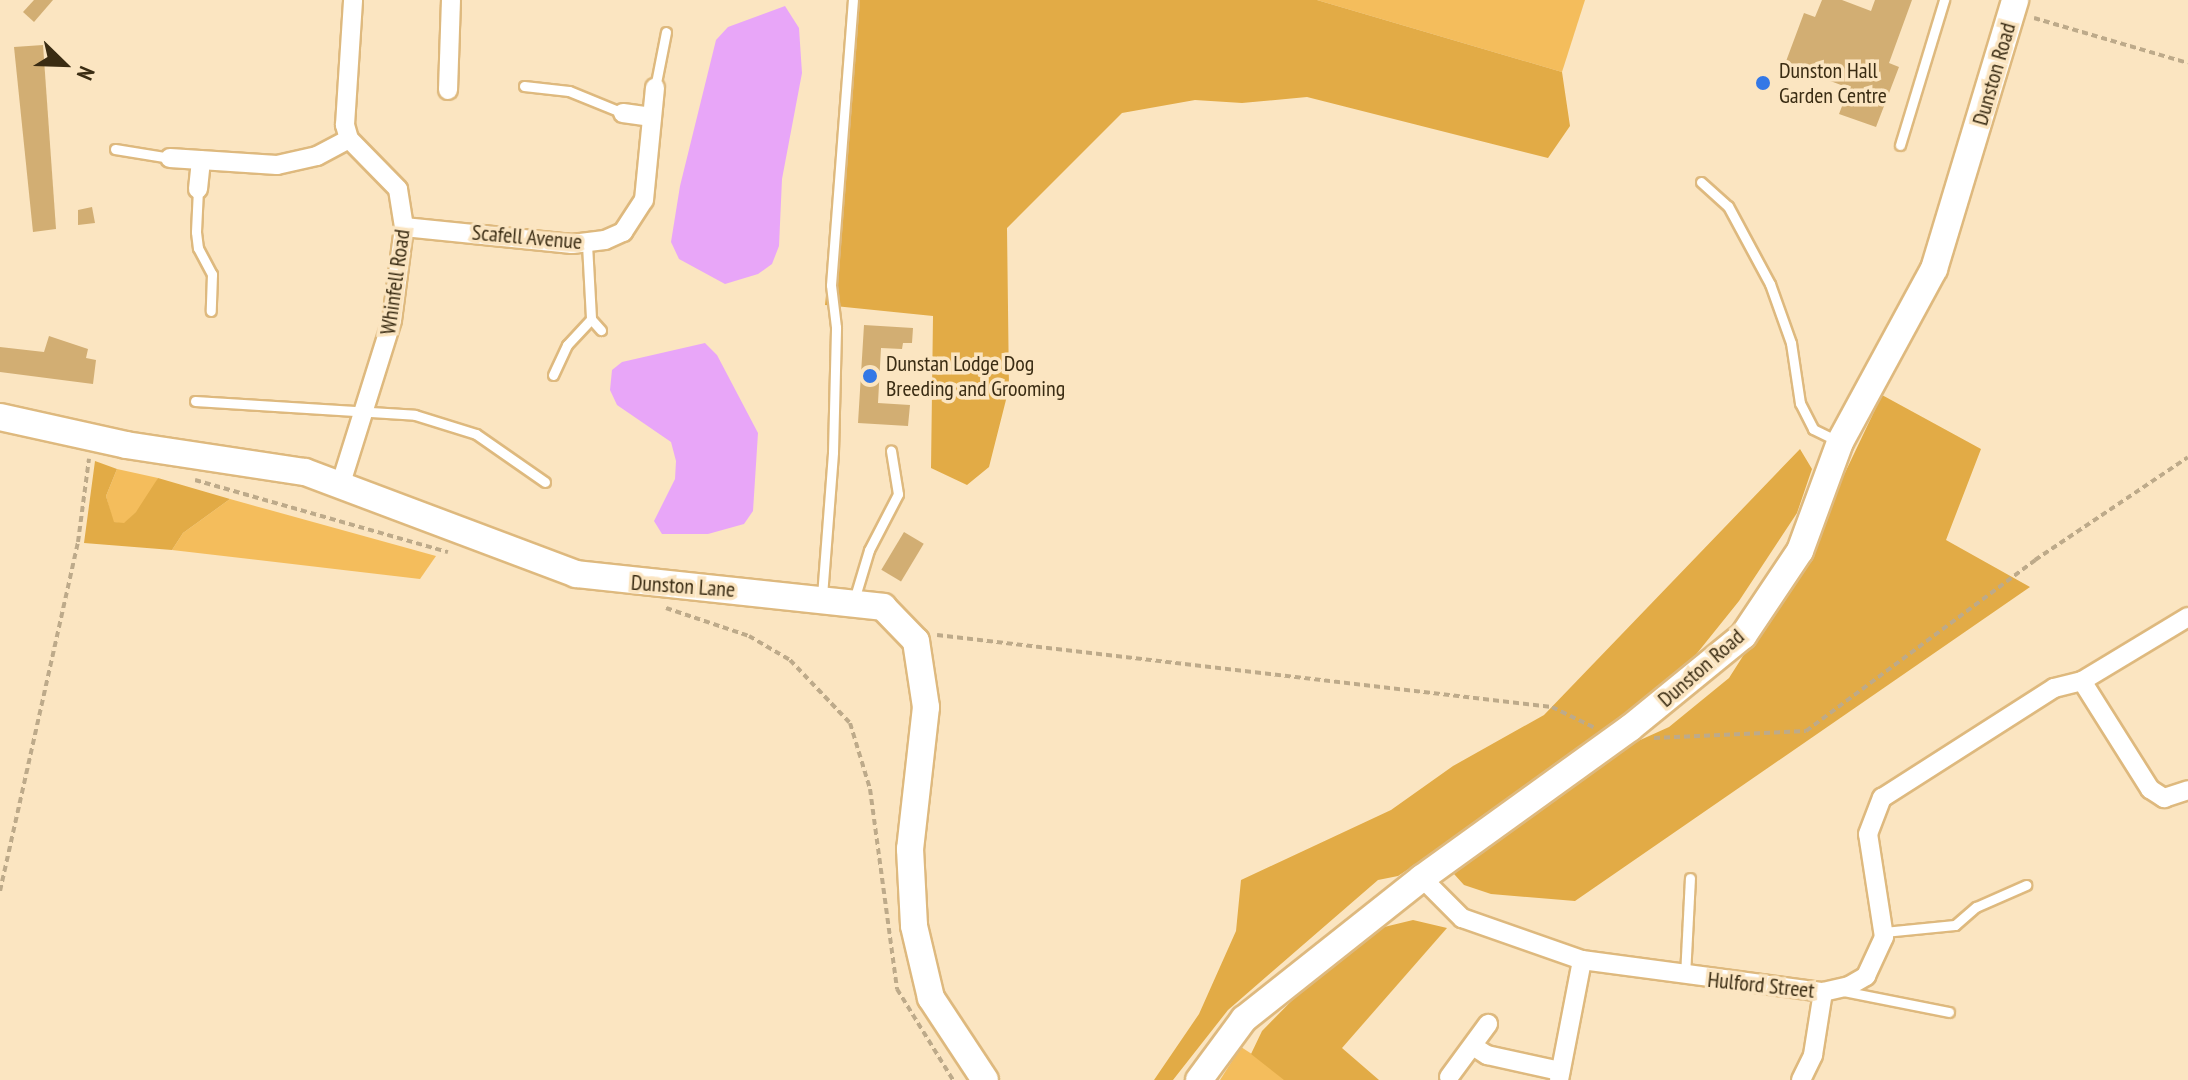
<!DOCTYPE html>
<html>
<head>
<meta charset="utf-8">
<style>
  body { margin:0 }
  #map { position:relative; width:2188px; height:1080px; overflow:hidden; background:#fbe5c1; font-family:"PT Sans Narrow",sans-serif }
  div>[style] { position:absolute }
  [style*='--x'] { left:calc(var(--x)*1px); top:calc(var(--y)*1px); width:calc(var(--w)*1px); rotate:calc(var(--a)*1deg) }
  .green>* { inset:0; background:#f4bd5c }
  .forest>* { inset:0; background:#e2ab46 }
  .water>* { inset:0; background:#e8a6f8 }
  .building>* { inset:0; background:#d2ae73; transform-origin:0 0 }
  .path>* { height:4px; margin-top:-2px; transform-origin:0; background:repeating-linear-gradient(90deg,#bdaa8a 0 6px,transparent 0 10px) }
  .roads { filter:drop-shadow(2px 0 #deb97e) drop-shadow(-2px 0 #deb97e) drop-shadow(0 2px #deb97e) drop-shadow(0 -2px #deb97e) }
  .lane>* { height:9px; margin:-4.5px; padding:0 4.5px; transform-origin:4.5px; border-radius:4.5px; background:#fff }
  .street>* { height:18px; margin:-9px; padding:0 9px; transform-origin:9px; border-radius:9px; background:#fff }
  .secondary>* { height:26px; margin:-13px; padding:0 13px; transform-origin:13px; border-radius:13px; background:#fff }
  .dots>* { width:22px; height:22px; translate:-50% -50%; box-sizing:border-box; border:4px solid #fbe5c1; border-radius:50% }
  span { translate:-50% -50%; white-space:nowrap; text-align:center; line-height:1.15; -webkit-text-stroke:7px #fbe5c1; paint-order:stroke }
  .poi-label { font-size:22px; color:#3a2c13 }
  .left { translate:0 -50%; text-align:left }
  .street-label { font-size:22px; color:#3a2c13 }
  .north { position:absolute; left:24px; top:24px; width:80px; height:80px; -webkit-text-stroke:6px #fbe5c1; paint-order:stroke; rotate:113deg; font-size:22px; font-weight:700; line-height:32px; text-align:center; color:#3a2c13 }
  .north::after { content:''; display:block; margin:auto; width:28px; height:36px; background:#3a2c13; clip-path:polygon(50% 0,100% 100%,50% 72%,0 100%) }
</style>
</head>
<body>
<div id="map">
  <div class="green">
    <div style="clip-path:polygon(1317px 0,1585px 0,1562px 72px)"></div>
    <div style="clip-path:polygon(117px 469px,158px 478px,148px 501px,124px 524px,113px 522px,106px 496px)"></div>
    <div style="clip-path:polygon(230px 499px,436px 556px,420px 579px,172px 550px,183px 533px)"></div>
    <div style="clip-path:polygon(1241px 1047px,1292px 1080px,1220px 1080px)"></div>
  </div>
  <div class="forest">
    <div style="clip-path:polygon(855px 0,1317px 0,1562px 72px,1570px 126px,1548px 158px,1307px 97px,1242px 103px,1195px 100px,1122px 113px,1007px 228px,1009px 388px,989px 467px,967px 485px,931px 468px,933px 316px,825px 305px)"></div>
    <div style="clip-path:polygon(1882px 395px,1981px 449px,1946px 540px,2030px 587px,1575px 901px,1491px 894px,1464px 885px,1454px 874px,1466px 854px,1596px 760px,1669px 727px,1729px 678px,1802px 563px)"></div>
    <div style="clip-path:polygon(1800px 449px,1812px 469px,1797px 513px,1739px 601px,1686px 667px,1609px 736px,1398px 876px,1378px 880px,1228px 1010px,1173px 1080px,1154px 1080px,1199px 1014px,1236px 931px,1241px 880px,1391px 810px,1453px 766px,1544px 715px)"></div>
    <div style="clip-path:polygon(95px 461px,117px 469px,106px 496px,114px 522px,124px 523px,136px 512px,158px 478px,230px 499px,183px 533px,172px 550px,84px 543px)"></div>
    <div style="clip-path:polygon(1413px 920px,1447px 928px,1342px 1048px,1379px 1080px,1284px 1080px,1251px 1054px,1262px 1031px,1312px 980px,1380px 928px)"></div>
  </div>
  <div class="water">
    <div style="clip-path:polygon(785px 6px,799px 28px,802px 73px,782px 179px,779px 246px,772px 264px,758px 274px,725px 284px,679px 259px,671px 242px,680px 186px,716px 40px,728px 27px)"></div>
    <div style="clip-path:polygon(705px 343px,717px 355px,758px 433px,753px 511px,744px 524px,708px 534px,662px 534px,654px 521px,675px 479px,676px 461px,671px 442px,617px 405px,610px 390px,612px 370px,622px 362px)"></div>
  </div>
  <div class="building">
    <div style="clip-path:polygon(34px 0,53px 0,34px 22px,23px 12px)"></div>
    <div style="clip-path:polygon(1822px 0,1842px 0,1871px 11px,1875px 0,1912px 0,1889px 63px,1899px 67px,1876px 127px,1839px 114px,1849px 88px,1785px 64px,1804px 13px,1815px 17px)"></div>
    <div style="clip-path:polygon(43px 45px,56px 229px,33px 232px,14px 47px)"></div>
    <div style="clip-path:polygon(92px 207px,95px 223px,78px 225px,78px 210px)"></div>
    <div style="clip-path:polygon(864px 325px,913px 328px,912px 343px,903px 343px,902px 349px,881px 348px,878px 403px,910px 405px,908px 426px,858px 423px)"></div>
    <div style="clip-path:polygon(49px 336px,88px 349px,86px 358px,96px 360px,93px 384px,0 372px,0 347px,44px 352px)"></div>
    <div style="left:904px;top:532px;width:23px;height:44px;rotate:31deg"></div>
  </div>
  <div class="path">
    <div style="--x:2034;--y:18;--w:160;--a:16.3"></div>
    <div style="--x:195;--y:480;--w:263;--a:15.9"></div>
    <div style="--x:666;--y:608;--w:88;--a:18.6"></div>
    <div style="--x:749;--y:636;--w:48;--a:30.3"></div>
    <div style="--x:790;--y:660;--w:87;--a:46.4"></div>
    <div style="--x:850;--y:723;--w:69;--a:73.1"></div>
    <div style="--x:870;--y:789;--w:202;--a:82.3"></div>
    <div style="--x:897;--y:989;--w:107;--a:58.4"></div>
    <div style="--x:937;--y:635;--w:619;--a:6.68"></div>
    <div style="--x:1552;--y:707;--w:48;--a:26"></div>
    <div style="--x:1654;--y:738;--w:152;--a:-2.6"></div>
    <div style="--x:1806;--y:731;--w:286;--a:-36.7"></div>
    <div style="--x:2035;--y:560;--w:184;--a:-33.9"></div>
    <div style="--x:0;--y:891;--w:358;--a:-77.4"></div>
    <div style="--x:78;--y:542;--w:84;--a:-82.5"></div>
  </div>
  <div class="roads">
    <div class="lane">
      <div style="--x:524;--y:86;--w:45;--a:6.3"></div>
      <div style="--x:569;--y:91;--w:58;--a:22.2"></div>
      <div style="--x:655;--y:88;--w:57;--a:-78.9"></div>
      <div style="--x:1900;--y:145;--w:152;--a:-73.1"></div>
      <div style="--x:115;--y:149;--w:56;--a:9.3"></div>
      <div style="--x:1701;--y:182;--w:36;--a:42"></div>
      <div style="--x:1728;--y:206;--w:89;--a:61.7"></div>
      <div style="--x:1770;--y:284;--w:63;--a:70.4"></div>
      <div style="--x:1791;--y:343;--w:61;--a:81.5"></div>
      <div style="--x:1800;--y:403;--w:29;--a:63"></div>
      <div style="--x:1813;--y:429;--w:28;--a:26"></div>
      <div style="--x:198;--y:189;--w:43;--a:92.7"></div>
      <div style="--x:196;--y:232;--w:16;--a:83"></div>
      <div style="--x:198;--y:248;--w:30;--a:62"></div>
      <div style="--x:212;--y:274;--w:37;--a:92"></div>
      <div style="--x:587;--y:244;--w:75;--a:86.9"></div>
      <div style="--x:591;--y:319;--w:15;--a:48"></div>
      <div style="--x:553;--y:375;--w:33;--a:-65"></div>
      <div style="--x:567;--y:345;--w:35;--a:-47"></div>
      <div style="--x:195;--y:401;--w:220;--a:3.6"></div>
      <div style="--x:415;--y:415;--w:64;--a:17.3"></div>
      <div style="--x:476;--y:434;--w:84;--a:34.8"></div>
      <div style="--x:822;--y:596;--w:144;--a:-85.6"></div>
      <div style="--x:833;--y:452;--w:125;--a:-88.6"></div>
      <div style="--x:836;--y:327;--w:42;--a:-96.8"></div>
      <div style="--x:831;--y:285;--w:286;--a:-85.6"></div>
      <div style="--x:854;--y:600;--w:52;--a:-73.3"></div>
      <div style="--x:869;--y:550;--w:63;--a:-62.6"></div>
      <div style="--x:898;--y:494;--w:44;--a:-99.2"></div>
      <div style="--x:1884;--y:932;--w:71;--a:-5.6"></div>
      <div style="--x:1955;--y:925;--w:28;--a:-41"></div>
      <div style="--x:1976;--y:907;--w:55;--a:-23.7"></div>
      <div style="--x:1685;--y:976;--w:98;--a:-87.1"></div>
      <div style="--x:1843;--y:991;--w:108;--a:11.2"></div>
    </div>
    <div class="street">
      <div style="--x:448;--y:90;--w:90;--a:-88.1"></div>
      <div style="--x:623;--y:113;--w:29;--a:8"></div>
      <div style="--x:170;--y:158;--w:107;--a:3.7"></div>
      <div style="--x:277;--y:165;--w:41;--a:-12.7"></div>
      <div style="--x:317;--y:156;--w:36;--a:-28"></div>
      <div style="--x:198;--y:189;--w:29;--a:-84"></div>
      <div style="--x:404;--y:227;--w:169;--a:5.8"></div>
      <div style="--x:572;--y:244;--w:33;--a:-7"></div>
      <div style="--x:605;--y:240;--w:20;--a:-24"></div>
      <div style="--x:623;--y:232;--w:38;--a:-57"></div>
      <div style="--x:644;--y:200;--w:113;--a:-84.4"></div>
      <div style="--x:341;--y:483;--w:171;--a:-72.6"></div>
      <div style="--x:392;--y:320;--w:94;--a:-82.6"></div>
      <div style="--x:404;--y:227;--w:38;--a:-99"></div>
      <div style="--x:398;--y:189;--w:70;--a:-134.4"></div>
      <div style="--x:349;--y:139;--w:15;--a:-106"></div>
      <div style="--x:345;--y:125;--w:125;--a:-86.3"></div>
      <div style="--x:2082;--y:681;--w:128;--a:57.8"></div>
      <div style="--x:2150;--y:789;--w:17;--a:33"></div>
      <div style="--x:2164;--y:798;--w:25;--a:-18"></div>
      <div style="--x:1422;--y:878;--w:57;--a:45"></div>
      <div style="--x:1462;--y:918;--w:127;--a:19.3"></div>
      <div style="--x:1582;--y:960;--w:243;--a:7.6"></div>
      <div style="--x:1823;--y:992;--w:27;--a:-13"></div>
      <div style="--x:1849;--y:986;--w:20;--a:-30"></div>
      <div style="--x:1866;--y:976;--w:43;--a:-65.2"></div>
      <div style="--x:1884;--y:937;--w:104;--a:-98.8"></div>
      <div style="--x:1868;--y:834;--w:39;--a:-69"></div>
      <div style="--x:1882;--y:798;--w:204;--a:-32.6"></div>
      <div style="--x:2054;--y:688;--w:29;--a:-14"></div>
      <div style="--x:2082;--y:681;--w:124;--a:-31.1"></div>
      <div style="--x:1473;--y:1046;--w:17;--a:33"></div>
      <div style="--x:1487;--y:1055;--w:75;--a:12.4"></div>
      <div style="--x:1449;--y:1077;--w:66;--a:-53.7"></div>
      <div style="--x:1559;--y:1080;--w:122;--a:-79.1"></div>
      <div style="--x:1801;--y:1080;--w:28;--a:-64"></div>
      <div style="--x:1813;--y:1055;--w:64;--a:-81"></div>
    </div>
    <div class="secondary">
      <div style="--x:0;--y:417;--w:129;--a:12.5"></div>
      <div style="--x:126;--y:445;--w:181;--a:8.6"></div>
      <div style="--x:305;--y:472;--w:290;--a:20.6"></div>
      <div style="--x:576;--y:574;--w:309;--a:6.1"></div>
      <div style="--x:883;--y:607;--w:47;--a:45.9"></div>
      <div style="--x:916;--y:641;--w:67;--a:81.4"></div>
      <div style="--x:926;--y:707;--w:143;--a:96.4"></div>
      <div style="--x:910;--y:849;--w:77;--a:87"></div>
      <div style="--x:914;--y:926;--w:74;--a:76.7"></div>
      <div style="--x:931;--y:998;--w:98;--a:56.6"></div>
      <div style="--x:1199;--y:1080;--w:76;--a:-53.6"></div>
      <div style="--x:1244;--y:1019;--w:227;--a:-38.4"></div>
      <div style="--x:1422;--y:878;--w:256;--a:-35.8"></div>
      <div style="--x:1630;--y:728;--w:146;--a:-39.2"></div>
      <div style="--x:1743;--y:636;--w:102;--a:-56.2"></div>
      <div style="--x:1800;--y:551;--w:116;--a:-69.8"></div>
      <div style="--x:1840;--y:442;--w:197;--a:-61.5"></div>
      <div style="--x:1934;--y:269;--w:281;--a:-73.2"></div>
    </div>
  </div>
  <div class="dots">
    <div style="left:1763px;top:83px;background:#3478e6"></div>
    <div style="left:870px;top:376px;background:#3478e6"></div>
  </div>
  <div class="poi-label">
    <span class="left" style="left:1779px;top:83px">Dunston Hall<br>Garden Centre</span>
    <span class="left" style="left:886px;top:376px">Dunstan Lodge Dog<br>Breeding and Grooming</span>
  </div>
  <div class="street-label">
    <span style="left:1994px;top:74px;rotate:-74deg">Dunston Road</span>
    <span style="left:527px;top:237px;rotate:5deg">Scafell Avenue</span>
    <span style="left:395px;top:282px;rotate:-82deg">Whinfell Road</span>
    <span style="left:683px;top:586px;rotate:4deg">Dunston Lane</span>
    <span style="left:1701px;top:668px;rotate:-41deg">Dunston Road</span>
    <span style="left:1761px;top:985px;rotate:6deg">Hulford Street</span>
  </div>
  <div class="north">N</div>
</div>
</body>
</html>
